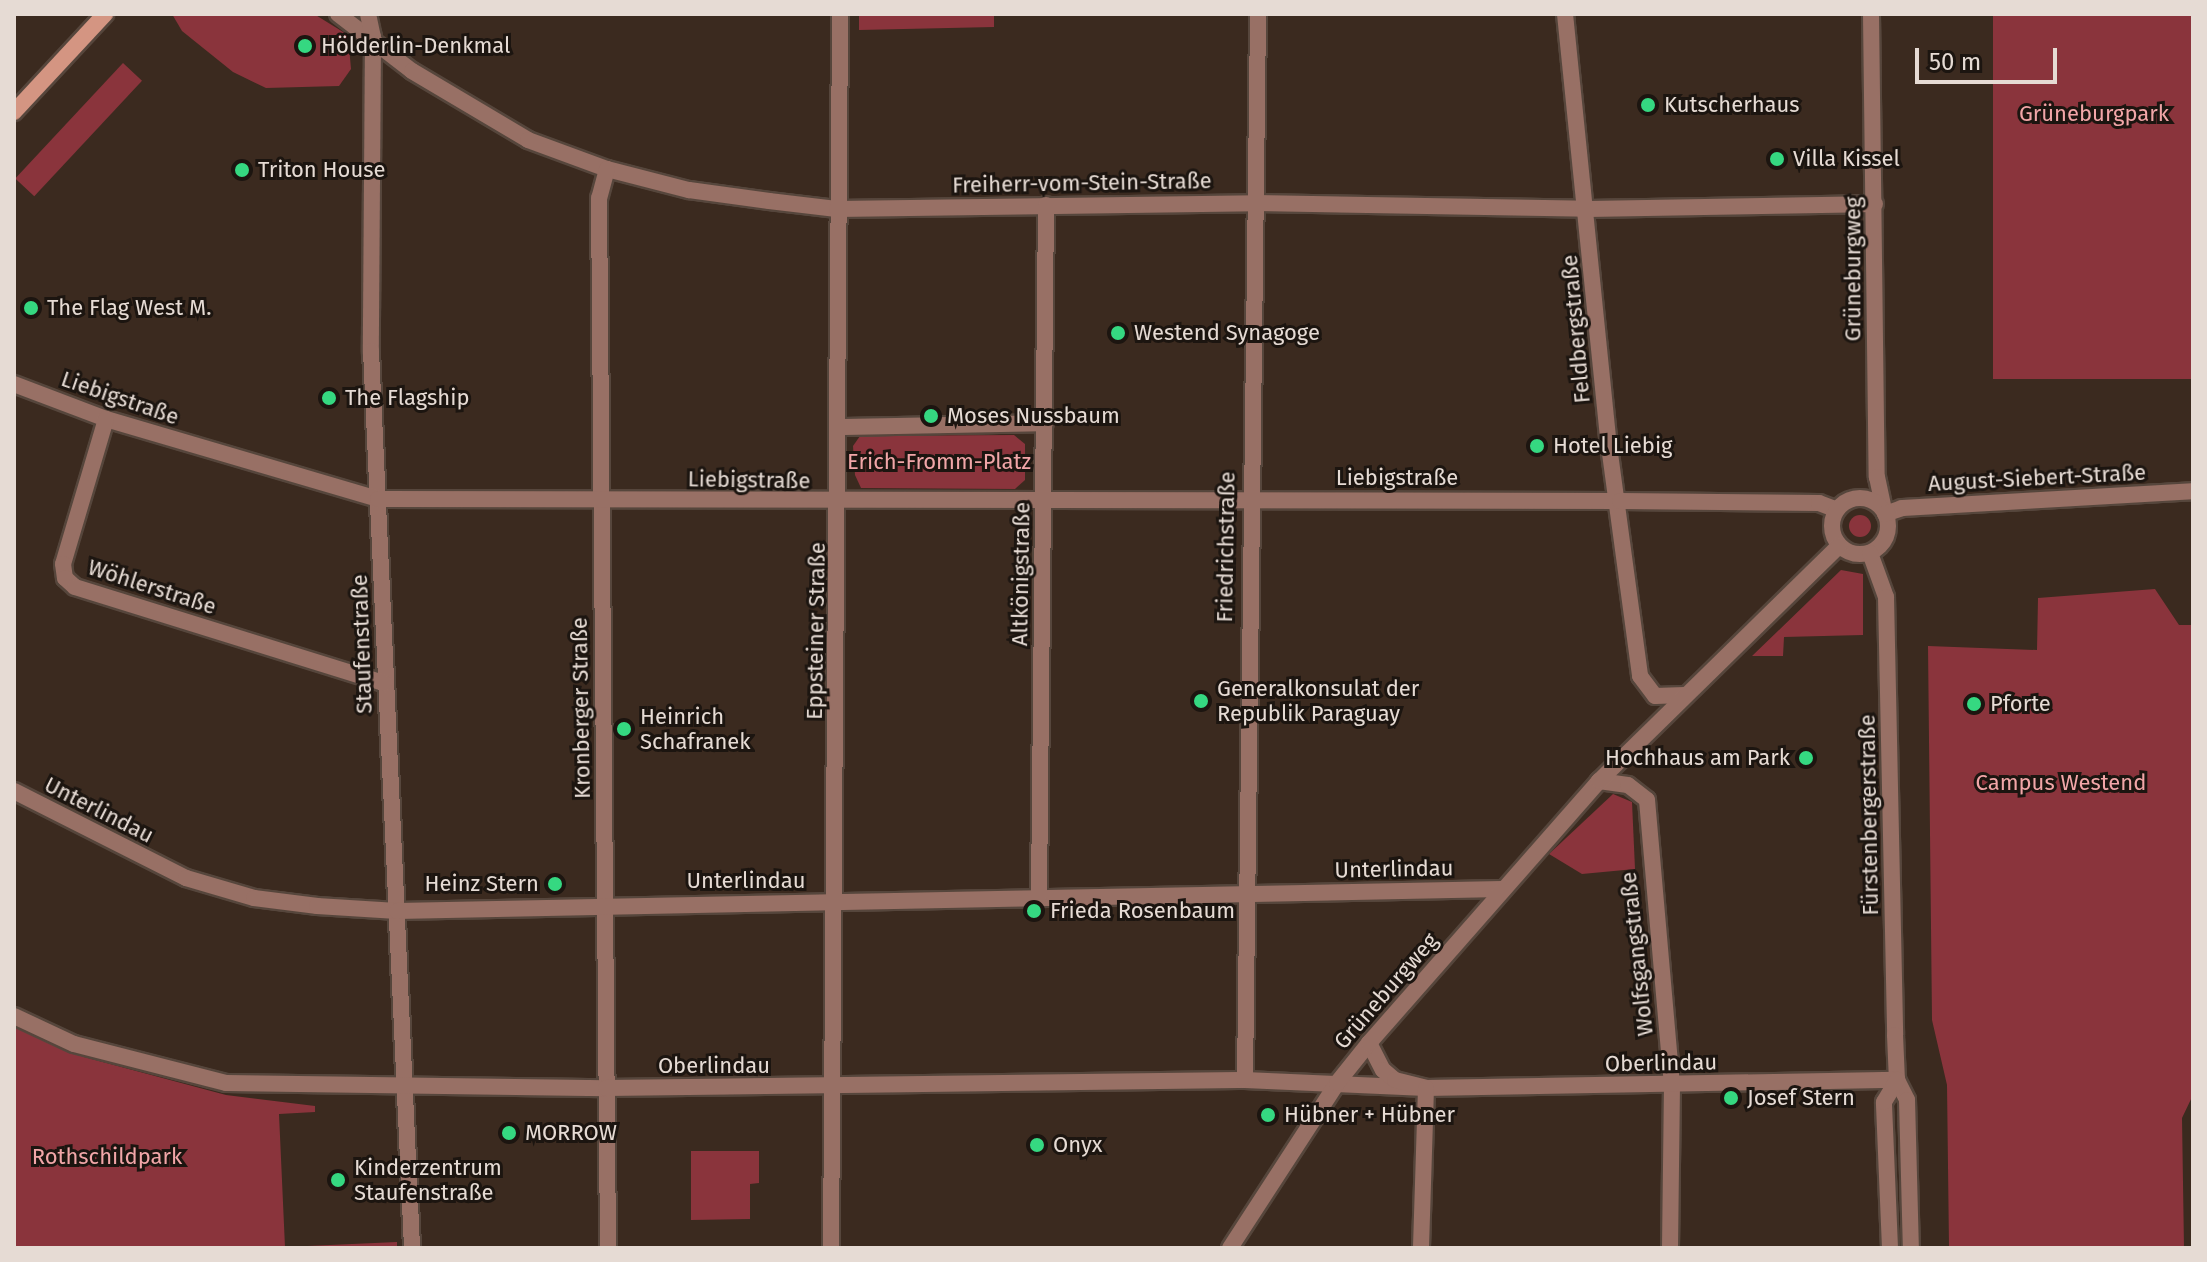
<!DOCTYPE html>
<html>
<head>
<meta charset="utf-8">
<style>
  body { margin:0 }
  #map { position:relative; width:2207px; height:1262px; overflow:hidden; background:#3b2a1f; font-family:"Fira Sans",sans-serif }
  div>[style] { position:absolute }
  [style*='--x'] { left:calc(var(--x)*1px); top:calc(var(--y)*1px); width:calc(var(--w)*1px); rotate:calc(var(--a)*1deg) }
  .green>* { inset:0; background:#8a343c; transform-origin:0 0 }
  .round { border-radius:50% }
  .roads { filter:drop-shadow(2px 0 #56463c) drop-shadow(-2px 0 #56463c) drop-shadow(0 2px #56463c) drop-shadow(0 -2px #56463c) }
  .minor>* { height:16px; margin:-8px; padding:0 8px; transform-origin:8px; border-radius:8px; background:#987065 }
  .minor>.ring { margin:-8px; padding:0; box-sizing:content-box; background:none; border:16px solid #987065; border-radius:50% }
  .secondary>* { height:16px; margin:-8px; padding:0 8px; transform-origin:8px; border-radius:8px; background:#d49582 }
  .dots>* { width:22px; height:22px; translate:-50% -50%; box-sizing:border-box; border:4px solid #1c1510; border-radius:50% }
  span { translate:-50% -50%; white-space:nowrap; text-align:center; line-height:1.15; -webkit-text-stroke:6px #1c1510; paint-order:stroke }
  .poi-label { font-size:22px; color:#e6dbd4 }
  .left { translate:0 -50%; text-align:left }
  .right { translate:-100% -50%; text-align:right }
  .park-label { font-size:22px; color:#f2a6a8 }
  .street-label { font-size:22px; color:#e6dbd4 }
  .frame { position:absolute; inset:0; border:16px solid #e6dbd4; pointer-events:none }
  .scale { position:absolute; left:1915px; top:48px; width:142px; height:36px; box-sizing:border-box; border:4px solid #e6dbd4; border-top:0; padding-left:10px; font-size:24px; line-height:28px; white-space:nowrap; color:#e6dbd4; -webkit-text-stroke:6px #1c1510; paint-order:stroke }
</style>
</head>
<body>
<div id="map">
  <div class="green">
    <div style="clip-path:polygon(172px 14px,314px 14px,348px 35px,351px 69px,339px 86px,266px 88px,233px 72px,182px 31px)"></div>
    <div style="clip-path:polygon(859px 14px,994px 14px,994px 27px,859px 30px)"></div>
    <div style="left:1993px;top:14px;width:200px;height:365px"></div>
    <div style="left:123px;top:63px;width:26px;height:158px;rotate:43deg"></div>
    <div style="clip-path:polygon(1014px 435px,1025px 444px,1025px 480px,1015px 489px,861px 488px,855px 475px,853px 446px,860px 436px)"></div>
    <div class="round" style="left:1849px;top:515px;width:22px;height:22px"></div>
    <div style="clip-path:polygon(1841px 570px,1863px 574px,1863px 635px,1784px 637px,1783px 656px,1752px 656px)"></div>
    <div style="clip-path:polygon(2155px 589px,2179px 625px,2193px 625px,2193px 1095px,2182px 1118px,2184px 1248px,1949px 1248px,1947px 1085px,1932px 1020px,1928px 646px,2037px 650px,2038px 598px)"></div>
    <div style="clip-path:polygon(1613px 794px,1632px 802px,1635px 869px,1582px 874px,1549px 854px)"></div>
    <div style="clip-path:polygon(14px 1026px,84px 1057px,226px 1095px,315px 1106px,315px 1112px,279px 1114px,285px 1247px,397px 1242px,397px 1248px,14px 1248px)"></div>
    <div style="clip-path:polygon(691px 1151px,759px 1151px,759px 1183px,750px 1184px,750px 1219px,691px 1220px)"></div>
  </div>
  <div class="roads">
    <div class="minor">
      <div style="--x:338;--y:14;--w:93;--a:37.6"></div>
      <div style="--x:412;--y:71;--w:135;--a:30.7"></div>
      <div style="--x:528;--y:140;--w:84;--a:20.2"></div>
      <div style="--x:607;--y:169;--w:85;--a:14.4"></div>
      <div style="--x:689;--y:190;--w:81;--a:7.8"></div>
      <div style="--x:769;--y:201;--w:68;--a:6.7"></div>
      <div style="--x:837;--y:209;--w:419;--a:-0.8"></div>
      <div style="--x:1256;--y:203;--w:332;--a:1"></div>
      <div style="--x:1588;--y:209;--w:287;--a:-1"></div>
      <div style="--x:368;--y:14;--w:24;--a:78"></div>
      <div style="--x:373;--y:37;--w:314;--a:90.4"></div>
      <div style="--x:371;--y:351;--w:898;--a:87.38"></div>
      <div style="--x:1565;--y:14;--w:434;--a:84.2"></div>
      <div style="--x:1609;--y:446;--w:232;--a:82.3"></div>
      <div style="--x:1640;--y:676;--w:25;--a:53"></div>
      <div style="--x:1655;--y:696;--w:30;--a:-2"></div>
      <div style="--x:1871;--y:14;--w:463;--a:89.3"></div>
      <div style="--x:1877;--y:477;--w:34;--a:78"></div>
      <div style="--x:607;--y:169;--w:30;--a:105"></div>
      <div style="--x:599;--y:198;--w:1050;--a:89.51"></div>
      <div style="--x:14;--y:384;--w:98;--a:20.8"></div>
      <div style="--x:106;--y:419;--w:284;--a:16.4"></div>
      <div style="--x:378;--y:499;--w:1242;--a:0.09"></div>
      <div style="--x:1620;--y:501;--w:199;--a:0.6"></div>
      <div style="--x:1819;--y:503;--w:19;--a:21"></div>
      <div style="--x:106;--y:419;--w:151;--a:106.5"></div>
      <div style="--x:63;--y:564;--w:14;--a:82"></div>
      <div style="--x:65;--y:578;--w:13;--a:42"></div>
      <div style="--x:75;--y:587;--w:324;--a:17.3"></div>
      <div style="--x:839;--y:427;--w:206;--a:-1.1"></div>
      <div class="ring" style="left:1832px;top:498px;width:40px;height:40px"></div>
      <div style="--x:1885;--y:514;--w:18;--a:-19"></div>
      <div style="--x:1902;--y:508;--w:291;--a:-3.3"></div>
      <div style="--x:1870;--y:553;--w:47;--a:70"></div>
      <div style="--x:1886;--y:597;--w:438;--a:88.8"></div>
      <div style="--x:1895;--y:1035;--w:45;--a:87.5"></div>
      <div style="--x:1897;--y:1080;--w:22;--a:63"></div>
      <div style="--x:1907;--y:1100;--w:148;--a:88.5"></div>
      <div style="--x:1599;--y:781;--w:29;--a:8"></div>
      <div style="--x:1628;--y:785;--w:24;--a:38"></div>
      <div style="--x:1647;--y:800;--w:286;--a:85"></div>
      <div style="--x:1672;--y:1085;--w:163;--a:90.7"></div>
      <div style="--x:14;--y:791;--w:193;--a:26.8"></div>
      <div style="--x:186;--y:878;--w:71;--a:16.4"></div>
      <div style="--x:254;--y:898;--w:64;--a:7.2"></div>
      <div style="--x:317;--y:906;--w:80;--a:3.6"></div>
      <div style="--x:397;--y:911;--w:1105;--a:-1.14"></div>
      <div style="--x:1039;--y:896;--w:691;--a:-89.42"></div>
      <div style="--x:14;--y:1016;--w:66;--a:25"></div>
      <div style="--x:74;--y:1044;--w:157;--a:14.4"></div>
      <div style="--x:226;--y:1083;--w:380;--a:0.8"></div>
      <div style="--x:606;--y:1088;--w:639;--a:-0.72"></div>
      <div style="--x:1245;--y:1080;--w:181;--a:2.5"></div>
      <div style="--x:1426;--y:1088;--w:471;--a:-1"></div>
      <div style="--x:1369;--y:1043;--w:30;--a:63"></div>
      <div style="--x:1383;--y:1070;--w:16;--a:40"></div>
      <div style="--x:1395;--y:1080;--w:32;--a:14"></div>
      <div style="--x:1426;--y:1088;--w:160;--a:91.8"></div>
      <div style="--x:1245;--y:1080;--w:1066;--a:-89.3"></div>
      <div style="--x:831;--y:1248;--w:1234;--a:-89.58"></div>
      <div style="--x:1230;--y:1248;--w:197;--a:-57"></div>
      <div style="--x:1337;--y:1083;--w:51;--a:-51.3"></div>
      <div style="--x:1369;--y:1043;--w:349;--a:-48.7"></div>
      <div style="--x:1599;--y:781;--w:336;--a:-44.4"></div>
      <div style="--x:1890;--y:1248;--w:146;--a:-92.4"></div>
      <div style="--x:1884;--y:1102;--w:26;--a:-59"></div>
    </div>
    <div class="secondary">
      <div style="--x:14;--y:112;--w:134;--a:-47.1"></div>
    </div>
  </div>
  <div class="dots">
    <div style="left:305px;top:46px;background:#35d881"></div>
    <div style="left:1648px;top:105px;background:#35d881"></div>
    <div style="left:1777px;top:159px;background:#35d881"></div>
    <div style="left:242px;top:170px;background:#35d881"></div>
    <div style="left:31px;top:308px;background:#35d881"></div>
    <div style="left:1118px;top:333px;background:#35d881"></div>
    <div style="left:329px;top:398px;background:#35d881"></div>
    <div style="left:931px;top:416px;background:#35d881"></div>
    <div style="left:1537px;top:446px;background:#35d881"></div>
    <div style="left:1201px;top:701px;background:#35d881"></div>
    <div style="left:1974px;top:704px;background:#35d881"></div>
    <div style="left:624px;top:729px;background:#35d881"></div>
    <div style="left:1806px;top:758px;background:#35d881"></div>
    <div style="left:555px;top:884px;background:#35d881"></div>
    <div style="left:1034px;top:911px;background:#35d881"></div>
    <div style="left:1731px;top:1098px;background:#35d881"></div>
    <div style="left:1268px;top:1115px;background:#35d881"></div>
    <div style="left:509px;top:1133px;background:#35d881"></div>
    <div style="left:1037px;top:1145px;background:#35d881"></div>
    <div style="left:338px;top:1180px;background:#35d881"></div>
  </div>
  <div class="poi-label">
    <span class="left" style="left:321px;top:46px">Hölderlin-Denkmal</span>
    <span class="left" style="left:1664px;top:105px">Kutscherhaus</span>
    <span class="left" style="left:1793px;top:159px">Villa Kissel</span>
    <span class="left" style="left:258px;top:170px">Triton House</span>
    <span class="left" style="left:47px;top:308px">The Flag West M.</span>
    <span class="left" style="left:1134px;top:333px">Westend Synagoge</span>
    <span class="left" style="left:345px;top:398px">The Flagship</span>
    <span class="left" style="left:947px;top:416px">Moses Nussbaum</span>
    <span class="left" style="left:1553px;top:446px">Hotel Liebig</span>
    <span class="left" style="left:1217px;top:701px">Generalkonsulat der<br>Republik Paraguay</span>
    <span class="left" style="left:1990px;top:704px">Pforte</span>
    <span class="left" style="left:640px;top:729px">Heinrich<br>Schafranek</span>
    <span class="right" style="left:1790px;top:758px">Hochhaus am Park</span>
    <span class="right" style="left:539px;top:884px">Heinz Stern</span>
    <span class="left" style="left:1050px;top:911px">Frieda Rosenbaum</span>
    <span class="left" style="left:1747px;top:1098px">Josef Stern</span>
    <span class="left" style="left:1284px;top:1115px">Hübner + Hübner</span>
    <span class="left" style="left:525px;top:1133px">MORROW</span>
    <span class="left" style="left:1053px;top:1145px">Onyx</span>
    <span class="left" style="left:354px;top:1180px">Kinderzentrum<br>Staufenstraße</span>
  </div>
  <div class="park-label">
    <span style="left:2094px;top:114px">Grüneburgpark</span>
    <span style="left:939px;top:462px">Erich-Fromm-Platz</span>
    <span style="left:2061px;top:783px">Campus Westend</span>
    <span style="left:107px;top:1157px">Rothschildpark</span>
  </div>
  <div class="street-label">
    <span style="left:1082px;top:183px;rotate:-1deg">Freiherr-vom-Stein-Straße</span>
    <span style="left:1853px;top:269px;rotate:-90deg">Grüneburgweg</span>
    <span style="left:1576px;top:329px;rotate:-95deg">Feldbergstraße</span>
    <span style="left:120px;top:398px;rotate:19deg">Liebigstraße</span>
    <span style="left:1397px;top:478px">Liebigstraße</span>
    <span style="left:2037px;top:478px;rotate:-3deg">August-Siebert-Straße</span>
    <span style="left:749px;top:480px;rotate:1deg">Liebigstraße</span>
    <span style="left:1226px;top:547px;rotate:-89deg">Friedrichstraße</span>
    <span style="left:1021px;top:574px;rotate:-89deg">Altkönigstraße</span>
    <span style="left:152px;top:587px;rotate:18deg">Wöhlerstraße</span>
    <span style="left:816px;top:631px;rotate:-89deg">Eppsteiner Straße</span>
    <span style="left:362px;top:644px;rotate:-92deg">Staufenstraße</span>
    <span style="left:581px;top:708px;rotate:-91deg">Kronberger Straße</span>
    <span style="left:99px;top:810px;rotate:27deg">Unterlindau</span>
    <span style="left:1869px;top:815px;rotate:-91deg">Fürstenbergerstraße</span>
    <span style="left:1394px;top:869px;rotate:-1deg">Unterlindau</span>
    <span style="left:746px;top:881px">Unterlindau</span>
    <span style="left:1637px;top:954px;rotate:-96deg">Wolfsgangstraße</span>
    <span style="left:1386px;top:991px;rotate:-49deg">Grüneburgweg</span>
    <span style="left:1661px;top:1063px;rotate:-1deg">Oberlindau</span>
    <span style="left:714px;top:1066px">Oberlindau</span>
  </div>
  <div class="frame"></div>
  <div class="scale">50 m</div>
</div>
</body>
</html>
